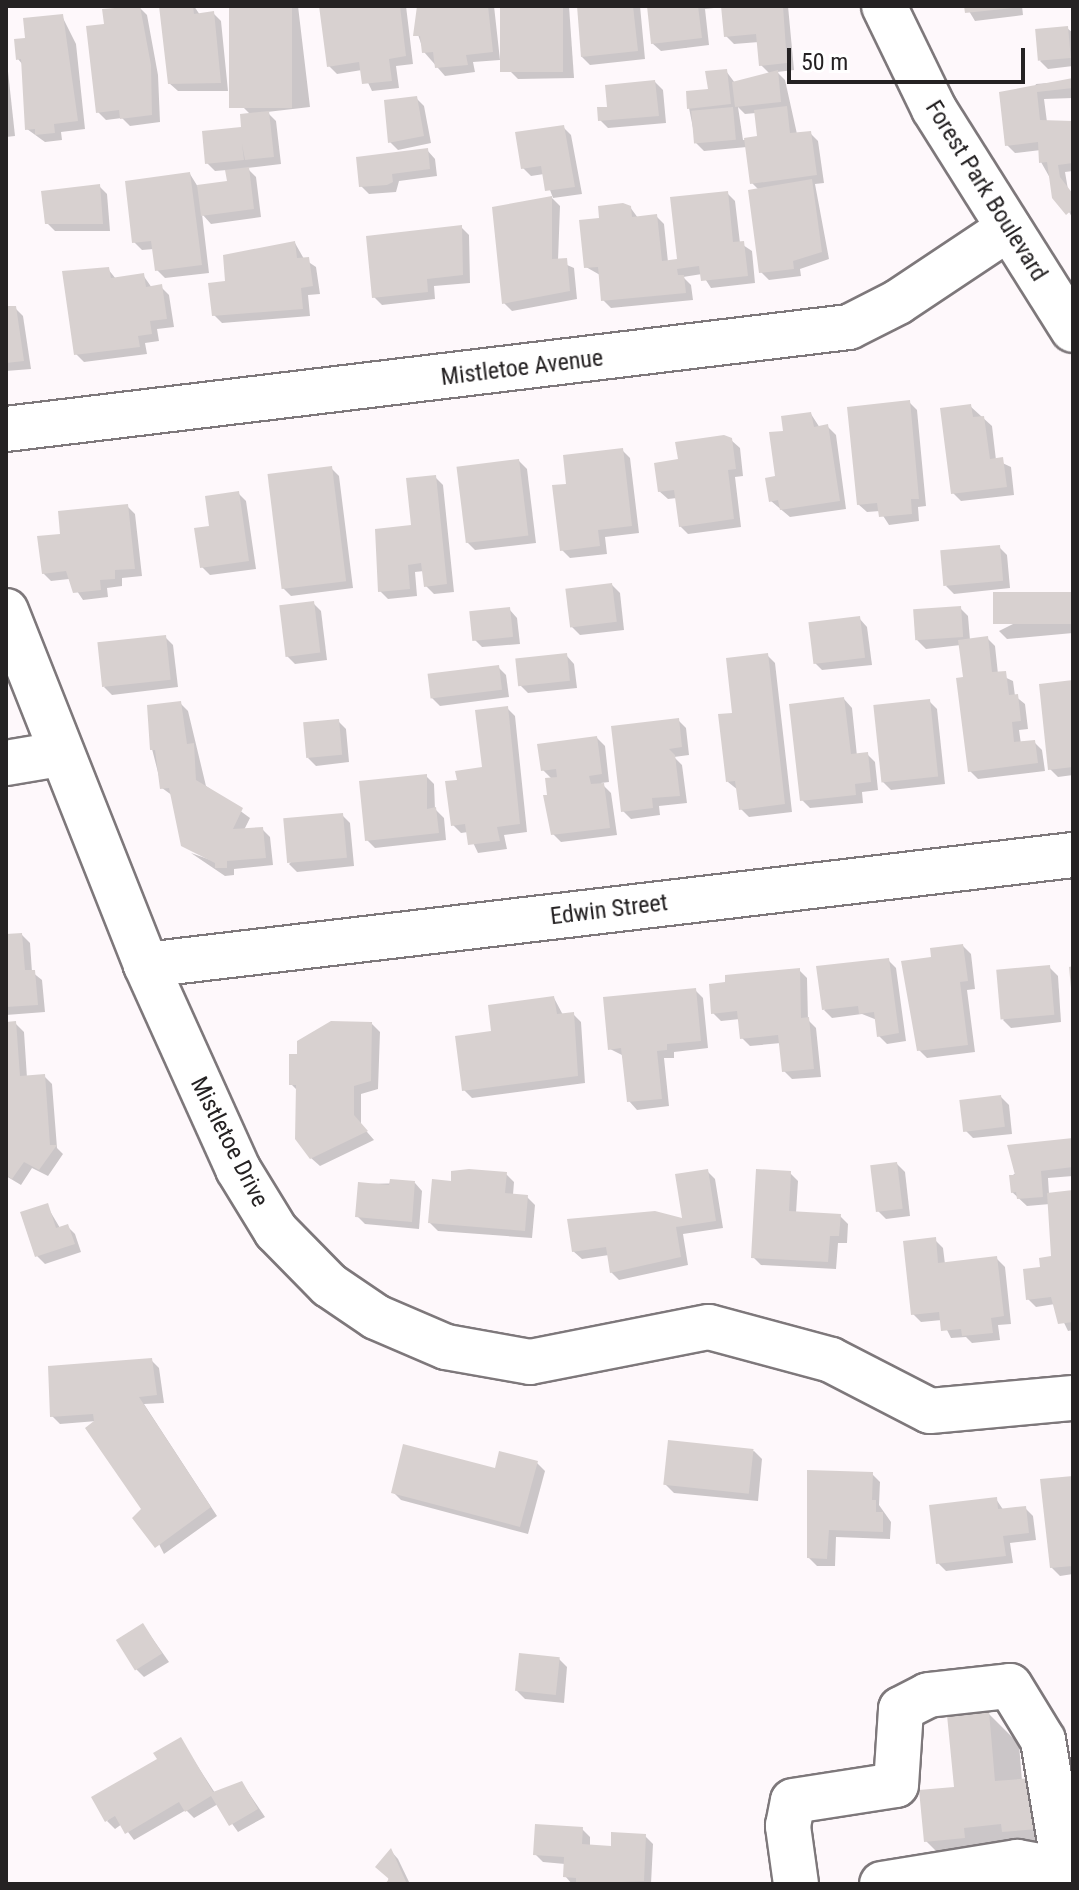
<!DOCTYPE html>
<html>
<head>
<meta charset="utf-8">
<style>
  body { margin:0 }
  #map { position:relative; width:1079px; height:1890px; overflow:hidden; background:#fef8fb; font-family:"Roboto Condensed",sans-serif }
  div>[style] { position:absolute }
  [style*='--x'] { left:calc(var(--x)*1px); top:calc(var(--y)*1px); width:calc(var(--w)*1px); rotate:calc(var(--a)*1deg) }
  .shadow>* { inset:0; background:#0003 }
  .building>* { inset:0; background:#d8d1d0; transform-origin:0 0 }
  .roads { filter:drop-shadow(2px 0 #7e787b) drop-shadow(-2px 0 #7e787b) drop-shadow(0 2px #7e787b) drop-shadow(0 -2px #7e787b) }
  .minor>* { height:44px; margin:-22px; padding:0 22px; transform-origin:22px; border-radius:22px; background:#fff }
  .major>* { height:44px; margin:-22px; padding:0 22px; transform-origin:22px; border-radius:22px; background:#fff }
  span { translate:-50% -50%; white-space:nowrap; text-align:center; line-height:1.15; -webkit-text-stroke:7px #fff; paint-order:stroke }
  .street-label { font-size:24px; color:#252223 }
  .frame { position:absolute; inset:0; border:8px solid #252223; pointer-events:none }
  .scale { position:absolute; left:787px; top:48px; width:238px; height:36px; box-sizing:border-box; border:4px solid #252223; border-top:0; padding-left:10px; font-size:24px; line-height:28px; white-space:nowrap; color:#252223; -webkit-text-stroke:6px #fff; paint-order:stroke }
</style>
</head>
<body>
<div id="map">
  <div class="shadow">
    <div style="clip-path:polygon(172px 6px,194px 6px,200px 15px,213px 13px,221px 21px,228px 91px,178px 91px,169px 83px)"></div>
    <div style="clip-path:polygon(231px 6px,298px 6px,310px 107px,267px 112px,276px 121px,281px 164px,247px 168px,256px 177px,261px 217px,211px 224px,202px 214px,209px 273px,165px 278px,157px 270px,154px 249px,142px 250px,134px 242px,190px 174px,198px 187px,229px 183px,227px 170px,215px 171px,207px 163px,244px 129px,251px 115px,242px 106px)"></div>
    <div style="clip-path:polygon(321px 6px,406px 6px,413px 64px,396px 66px,399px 88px,372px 91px,362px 70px,337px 74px,329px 66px)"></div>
    <div style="clip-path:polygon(419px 6px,494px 6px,500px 60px,473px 62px,475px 72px,445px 76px,424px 52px,415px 26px)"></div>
    <div style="clip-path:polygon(502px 6px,569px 6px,574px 78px,518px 79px,510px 71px)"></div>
    <div style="clip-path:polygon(578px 6px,640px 6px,645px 59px,590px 65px,582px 57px)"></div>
    <div style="clip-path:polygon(evenodd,649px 6px,788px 6px,794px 70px,777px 72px,785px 80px,797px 134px,810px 133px,818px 141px,824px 183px,815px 184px,829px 259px,800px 269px,801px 276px,769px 280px,761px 272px,759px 190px,752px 183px,747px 147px,704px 151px,696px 143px,689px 108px,726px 71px,735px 83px,770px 74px,761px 65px,759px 42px,734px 44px,726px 36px,723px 7px,705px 9px,709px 45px,661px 51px,652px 43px,649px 6px,738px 107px,745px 114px,756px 113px,760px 138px,743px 140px,738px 107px)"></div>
    <div style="clip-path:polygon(966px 6px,1022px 6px,1023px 15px,975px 21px)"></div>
    <div style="clip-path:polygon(139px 7px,147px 15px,158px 75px,160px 122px,130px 126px,122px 118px,106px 120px,98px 112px,106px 25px)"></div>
    <div style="clip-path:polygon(62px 16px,76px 44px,85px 129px,61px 132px,62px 140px,45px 142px,27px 129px,23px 65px,18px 59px,28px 39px)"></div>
    <div style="clip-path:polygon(1067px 28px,1073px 33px,1073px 66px,1048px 69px,1040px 61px)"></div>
    <div style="clip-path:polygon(6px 53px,15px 136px,6px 137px)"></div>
    <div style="clip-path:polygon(1073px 81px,1073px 98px,1044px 99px,1047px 122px,1073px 122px,1073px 171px,1065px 172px,1073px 219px,1041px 162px,1041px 150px,1015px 153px,1007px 145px,1036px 84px)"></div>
    <div style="clip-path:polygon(655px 82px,663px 90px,666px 123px,608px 128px,600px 120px,609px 109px)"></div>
    <div style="clip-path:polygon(416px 98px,424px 106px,431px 143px,398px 150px,390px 142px)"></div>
    <div style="clip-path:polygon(563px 127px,571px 135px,582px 194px,553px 198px,544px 174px,531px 176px,523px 168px)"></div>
    <div style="clip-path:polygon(427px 150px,435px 159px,437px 176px,399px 181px,396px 192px,369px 194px,361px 186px)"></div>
    <div style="clip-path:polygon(99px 186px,107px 194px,110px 231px,55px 231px,47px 223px)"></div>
    <div style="clip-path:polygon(727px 193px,735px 201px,740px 243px,752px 251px,755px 283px,711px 288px,702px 274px,683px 277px,691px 285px,693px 300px,611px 308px,603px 300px,600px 275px,586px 267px,602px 220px,630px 207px,638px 218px,656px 216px,664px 224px,668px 262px,679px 261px)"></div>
    <div style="clip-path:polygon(552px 198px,560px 206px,558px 261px,574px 268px,577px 299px,512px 311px,504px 303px)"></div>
    <div style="clip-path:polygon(461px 227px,469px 235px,470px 283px,434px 286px,435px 299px,382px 305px,374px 297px)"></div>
    <div style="clip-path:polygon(295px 243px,304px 259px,316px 267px,320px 294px,308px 295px,310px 316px,222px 323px,214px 315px,228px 283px)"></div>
    <div style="clip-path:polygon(108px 269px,116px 279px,143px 275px,152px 288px,161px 287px,169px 295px,174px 327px,157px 329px,159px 341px,145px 343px,147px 354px,84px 362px,76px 354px)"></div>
    <div style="clip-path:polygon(6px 308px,15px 308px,23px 316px,31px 369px,6px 371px)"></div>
    <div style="clip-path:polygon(909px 402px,917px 410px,926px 506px,918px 507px,919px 521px,889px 525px,880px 511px,867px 512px,858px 504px)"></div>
    <div style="clip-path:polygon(970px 406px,992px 426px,996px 460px,1011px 467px,1014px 495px,961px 501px,953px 493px)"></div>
    <div style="clip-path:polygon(811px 414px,820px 428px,828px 427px,836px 435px,846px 509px,790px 517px,771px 501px,786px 432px)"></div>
    <div style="clip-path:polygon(731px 440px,740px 448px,743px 476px,735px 477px,741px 527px,688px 534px,680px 526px,677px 498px,668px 499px,659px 491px,680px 461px)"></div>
    <div style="clip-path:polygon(622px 450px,630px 458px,639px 533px,605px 537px,607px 554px,570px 558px,562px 550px)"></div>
    <div style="clip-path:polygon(519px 461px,527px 469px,536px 543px,475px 550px,467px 542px)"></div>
    <div style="clip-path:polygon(331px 468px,339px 476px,353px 588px,291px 596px,283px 588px)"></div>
    <div style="clip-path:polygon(435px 477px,443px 485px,454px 592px,434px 594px,426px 586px,424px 571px,415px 572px,417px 596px,388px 599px,380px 591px)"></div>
    <div style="clip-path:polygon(238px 493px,246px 501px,256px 569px,210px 575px,202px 567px,212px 528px)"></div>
    <div style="clip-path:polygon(127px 506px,135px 514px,142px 576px,122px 578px,122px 586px,107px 588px,108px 597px,83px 600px,69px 579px,51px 581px,43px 573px,63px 535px)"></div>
    <div style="clip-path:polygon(999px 547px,1007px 555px,1010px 588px,954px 594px,946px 586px)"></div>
    <div style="clip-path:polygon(612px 585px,620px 593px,624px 630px,580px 635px,572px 627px)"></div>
    <div style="clip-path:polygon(1073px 594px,1073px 633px,1007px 639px,999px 631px)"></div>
    <div style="clip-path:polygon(313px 603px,321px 611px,327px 660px,295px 664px,287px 656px)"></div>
    <div style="clip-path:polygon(960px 608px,968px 616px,970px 640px,987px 638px,995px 646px,998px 674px,1013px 681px,1015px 696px,1025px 704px,1028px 729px,1019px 730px,1021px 744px,1034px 742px,1042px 750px,1045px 771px,978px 779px,970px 771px,961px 645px,926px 649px,917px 640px)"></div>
    <div style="clip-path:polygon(509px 609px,517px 618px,520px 644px,482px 647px,474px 639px)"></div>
    <div style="clip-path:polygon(859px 618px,867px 627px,872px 665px,822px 670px,814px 662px)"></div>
    <div style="clip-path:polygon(165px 637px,173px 645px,178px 687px,112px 695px,104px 687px)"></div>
    <div style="clip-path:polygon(566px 655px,574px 664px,577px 688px,528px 693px,520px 685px)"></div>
    <div style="clip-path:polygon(767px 655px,775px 663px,792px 812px,749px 817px,741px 809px,738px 790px,728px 782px,734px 715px)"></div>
    <div style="clip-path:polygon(498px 667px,506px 675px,509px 697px,440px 706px,432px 698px)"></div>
    <div style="clip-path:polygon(1073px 682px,1073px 775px,1058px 777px,1050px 769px)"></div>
    <div style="clip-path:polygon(844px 699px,852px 708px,857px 756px,867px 754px,875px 762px,878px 790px,862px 792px,863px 803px,810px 808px,802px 800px)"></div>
    <div style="clip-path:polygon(929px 701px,937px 709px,945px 784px,891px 790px,883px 782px)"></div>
    <div style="clip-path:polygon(180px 703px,188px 711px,206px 786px,250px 818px,244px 830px,262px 829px,270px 837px,273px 865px,234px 869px,234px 875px,225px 876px,191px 853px,225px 865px,183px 845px,173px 796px,162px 788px,152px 749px)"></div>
    <div style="clip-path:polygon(507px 708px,515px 716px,527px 832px,504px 835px,507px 849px,478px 853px,468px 832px,461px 833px,453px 825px,459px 782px,485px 768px)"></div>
    <div style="clip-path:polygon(678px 720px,686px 728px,689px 755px,674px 757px,682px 765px,687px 803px,659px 806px,660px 815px,631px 819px,623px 811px)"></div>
    <div style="clip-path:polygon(338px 721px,346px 729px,349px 762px,316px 766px,308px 758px)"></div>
    <div style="clip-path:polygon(597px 738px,605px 746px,609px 782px,601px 783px,611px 793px,617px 835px,561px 842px,553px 834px,552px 779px,543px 770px)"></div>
    <div style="clip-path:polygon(426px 776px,434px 784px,435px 809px,444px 818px,446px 840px,375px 848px,367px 840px)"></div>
    <div style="clip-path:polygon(342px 815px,350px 823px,354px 866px,297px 872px,289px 864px)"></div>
    <div style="clip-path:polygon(22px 935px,30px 943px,32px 972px,42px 980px,45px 1012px,6px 1015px,6px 936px)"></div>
    <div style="clip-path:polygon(963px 946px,971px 954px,975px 989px,967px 990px,975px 1052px,927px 1058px,919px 1050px,933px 959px)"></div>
    <div style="clip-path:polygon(888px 960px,896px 968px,906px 1041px,887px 1044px,879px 1036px,877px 1020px,862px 1014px,832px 1018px,824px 1010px)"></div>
    <div style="clip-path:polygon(1050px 968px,1058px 976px,1061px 1022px,1011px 1028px,1003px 1020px)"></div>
    <div style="clip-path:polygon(799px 970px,807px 978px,808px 1020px,816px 1028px,821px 1077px,792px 1079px,784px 1071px,781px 1043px,750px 1046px,742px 1038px,740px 1019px,721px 1021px,713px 1013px)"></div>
    <div style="clip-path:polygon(695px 990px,703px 998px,708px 1048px,674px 1052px,674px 1058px,664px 1058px,669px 1106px,637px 1110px,629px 1101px,624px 1056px,610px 1049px)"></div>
    <div style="clip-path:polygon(554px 998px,563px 1015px,573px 1014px,581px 1022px,585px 1083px,472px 1098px,464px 1090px,494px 1033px)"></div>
    <div style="clip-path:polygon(15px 1023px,24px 1032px,27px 1078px,44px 1076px,52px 1084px,57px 1148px,63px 1154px,48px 1176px,32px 1168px,21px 1185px,6px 1176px,6px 1024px)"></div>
    <div style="clip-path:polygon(372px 1024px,380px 1032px,378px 1089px,361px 1094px,361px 1125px,374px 1140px,320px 1166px,311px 1158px,298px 1091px,291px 1084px)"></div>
    <div style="clip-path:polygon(1001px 1097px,1009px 1105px,1012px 1134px,973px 1138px,965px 1130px)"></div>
    <div style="clip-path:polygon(1073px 1140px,1073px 1176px,1048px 1178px,1049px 1194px,1073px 1192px,1073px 1330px,1068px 1331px,1055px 1304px,1036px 1307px,1028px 1299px,1053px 1258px,1050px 1204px,1027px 1206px,1012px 1192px,1011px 1176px)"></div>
    <div style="clip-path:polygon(897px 1164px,905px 1172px,910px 1216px,886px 1219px,878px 1211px)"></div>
    <div style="clip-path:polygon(707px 1171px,715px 1179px,723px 1228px,683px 1234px,688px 1265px,619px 1280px,611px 1272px,609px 1255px,582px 1259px,573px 1251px,684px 1220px)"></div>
    <div style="clip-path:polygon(790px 1173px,798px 1181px,796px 1213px,840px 1216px,848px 1224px,847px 1243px,838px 1243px,836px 1269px,761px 1265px,753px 1257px)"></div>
    <div style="clip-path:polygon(506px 1174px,514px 1182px,513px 1195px,527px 1197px,535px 1205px,532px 1238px,438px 1231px,430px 1223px,453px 1183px)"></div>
    <div style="clip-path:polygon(415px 1183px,422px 1191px,419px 1229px,365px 1224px,357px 1216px,359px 1184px)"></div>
    <div style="clip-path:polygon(47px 1206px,60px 1228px,67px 1226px,75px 1234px,81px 1252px,45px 1264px,37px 1256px)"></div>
    <div style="clip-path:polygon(935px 1240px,943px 1248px,945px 1264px,997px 1259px,1005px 1267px,1011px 1324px,998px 1325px,1000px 1340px,972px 1343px,966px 1337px,951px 1338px,942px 1320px,921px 1322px,913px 1314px)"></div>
    <div style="clip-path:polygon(151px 1360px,159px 1368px,164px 1403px,144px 1404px,217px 1516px,164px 1554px,97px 1421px,60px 1424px,52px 1416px)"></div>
    <div style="clip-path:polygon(754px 1451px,762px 1459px,758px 1501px,674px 1493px,666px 1485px)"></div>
    <div style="clip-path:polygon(537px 1463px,545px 1471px,528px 1534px,401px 1500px,393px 1492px)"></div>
    <div style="clip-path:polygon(809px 1472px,872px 1474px,880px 1482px,879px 1505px,891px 1522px,890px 1539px,836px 1537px,835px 1566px,817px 1566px,809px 1558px)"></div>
    <div style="clip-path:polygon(1073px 1478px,1073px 1574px,1060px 1576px,1051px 1567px)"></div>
    <div style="clip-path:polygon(996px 1499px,1004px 1511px,1025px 1508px,1033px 1516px,1036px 1540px,1010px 1543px,1013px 1563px,946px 1571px,938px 1563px)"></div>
    <div style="clip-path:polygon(143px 1625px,169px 1662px,144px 1677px,136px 1669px)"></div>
    <div style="clip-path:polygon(559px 1659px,567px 1667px,564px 1703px,525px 1699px,517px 1691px)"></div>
    <div style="clip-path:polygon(972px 1709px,988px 1713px,1019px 1744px,1022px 1781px,1068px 1859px,957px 1872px,926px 1841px,957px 1789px,949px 1716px)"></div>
    <div style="clip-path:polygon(180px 1739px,215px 1793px,242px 1783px,265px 1817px,238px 1832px,218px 1804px,194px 1818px,186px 1810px,134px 1840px,122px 1824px,115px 1829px,107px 1821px)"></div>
    <div style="clip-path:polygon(582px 1829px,590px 1837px,590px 1846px,613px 1848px,645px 1836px,653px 1844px,651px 1884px,572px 1884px,565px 1876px,565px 1864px,543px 1862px,535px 1854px)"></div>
    <div style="clip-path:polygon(391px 1851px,398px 1859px,410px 1884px,388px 1884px)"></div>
  </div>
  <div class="building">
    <div style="clip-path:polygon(140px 6px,151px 65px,152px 115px,120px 119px,119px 110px,96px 113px,86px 26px,104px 24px,102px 9px)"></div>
    <div style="clip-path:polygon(159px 6px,193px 6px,194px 14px,214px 11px,221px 83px,168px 84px)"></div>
    <div style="left:229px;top:6px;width:63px;height:102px"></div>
    <div style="clip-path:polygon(319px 6px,400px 6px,406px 56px,389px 59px,392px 81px,362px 84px,359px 62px,327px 67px)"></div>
    <div style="clip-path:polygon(417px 6px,488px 6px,493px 52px,466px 55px,468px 65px,435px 68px,433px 52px,422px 53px,420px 36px,413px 36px)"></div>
    <div style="left:500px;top:6px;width:63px;height:66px"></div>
    <div style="clip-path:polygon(577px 6px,633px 6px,638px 51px,581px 57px)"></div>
    <div style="clip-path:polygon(647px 6px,698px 6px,702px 38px,651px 44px)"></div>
    <div style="clip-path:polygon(721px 6px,783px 6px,787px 63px,759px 66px,756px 34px,724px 37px)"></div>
    <div style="clip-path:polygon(964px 6px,1013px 6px,1013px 8px,965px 13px)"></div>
    <div style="clip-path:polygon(63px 14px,78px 121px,54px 124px,55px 133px,35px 135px,35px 129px,25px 130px,21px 59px,16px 60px,14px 39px,25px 38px,23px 18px)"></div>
    <div style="left:1068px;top:26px;width:32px;height:33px;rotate:85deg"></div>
    <div style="clip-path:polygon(727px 69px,731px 104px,687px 109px,686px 91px,708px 89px,705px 71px)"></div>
    <div style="clip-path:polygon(778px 70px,781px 102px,735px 107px,732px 82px)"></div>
    <div style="clip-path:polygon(1073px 78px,1073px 88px,1037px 92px,1040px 120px,1073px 121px,1073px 163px,1058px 165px,1060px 177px,1073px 194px,1073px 209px,1066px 215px,1052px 198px,1047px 162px,1039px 163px,1038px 142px,1005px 146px,999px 92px)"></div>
    <div style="clip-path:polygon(655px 80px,659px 116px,598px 121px,597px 107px,607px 107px,605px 85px)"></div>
    <div style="clip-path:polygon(417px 96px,424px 136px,388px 143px,384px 100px)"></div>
    <div style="clip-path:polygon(787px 106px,790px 133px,811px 131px,817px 175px,750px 184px,744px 138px,757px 136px,754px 110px)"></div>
    <div style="left:733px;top:107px;width:33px;height:42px;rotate:85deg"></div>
    <div style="clip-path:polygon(269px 111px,274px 157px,245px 160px,242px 144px,244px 160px,205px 164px,202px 131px,241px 127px,240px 114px)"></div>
    <div style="clip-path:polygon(564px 125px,575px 187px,545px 191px,541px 166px,521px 169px,515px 132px)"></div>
    <div style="clip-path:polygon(428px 148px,430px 169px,392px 174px,393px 182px,387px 185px,359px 187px,356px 157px)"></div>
    <div style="clip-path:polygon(249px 167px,254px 209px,201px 216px,197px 185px,227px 181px,225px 170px)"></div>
    <div style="clip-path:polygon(190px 172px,202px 265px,155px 271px,151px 241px,132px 243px,125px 181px)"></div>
    <div style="clip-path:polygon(812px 179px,822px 252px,793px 261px,794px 269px,759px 273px,748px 190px)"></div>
    <div style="clip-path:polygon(100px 184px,103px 224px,45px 224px,41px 191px)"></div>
    <div style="clip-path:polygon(728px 191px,733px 242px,744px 241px,748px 276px,701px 281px,699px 266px,677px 269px,678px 275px,684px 275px,686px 293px,601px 301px,598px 267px,584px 268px,579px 220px,599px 218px,598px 206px,623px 203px,631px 206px,632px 217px,657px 214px,662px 261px,677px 259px,670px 197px)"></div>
    <div style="clip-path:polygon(552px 196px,552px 259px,567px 258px,570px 291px,502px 304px,492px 207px)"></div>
    <div style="clip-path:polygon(462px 225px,463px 275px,427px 279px,428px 292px,372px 298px,366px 236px)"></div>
    <div style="clip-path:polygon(295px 241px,297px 258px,309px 257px,313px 286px,301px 288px,303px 309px,212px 316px,208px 283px,225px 281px,223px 255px)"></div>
    <div style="clip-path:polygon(109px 267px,111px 278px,144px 273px,146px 287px,162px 284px,167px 319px,150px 321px,152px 334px,138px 336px,140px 347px,74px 355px,62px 271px)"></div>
    <div style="clip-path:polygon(6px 306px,16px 306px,24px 361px,6px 363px)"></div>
    <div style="clip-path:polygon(910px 400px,919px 499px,911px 499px,912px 514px,879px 517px,877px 503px,857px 505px,847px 407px)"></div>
    <div style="clip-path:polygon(971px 404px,973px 417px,984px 416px,990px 459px,1003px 457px,1007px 487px,951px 494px,940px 408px)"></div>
    <div style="clip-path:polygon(811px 412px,814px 427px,828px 424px,840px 501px,780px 510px,778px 500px,769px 502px,765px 478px,775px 476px,769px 432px,783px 431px,781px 416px)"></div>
    <div style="clip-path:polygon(724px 435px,732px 438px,736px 469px,728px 470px,734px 519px,679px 527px,674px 490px,658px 492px,654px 463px,678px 459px,675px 442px)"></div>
    <div style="clip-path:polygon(623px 448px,632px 526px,598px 530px,600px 546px,560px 551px,552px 485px,566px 484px,563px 455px)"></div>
    <div style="left:519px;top:459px;width:77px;height:63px;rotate:83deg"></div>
    <div style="left:332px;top:466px;width:116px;height:65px;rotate:83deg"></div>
    <div style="clip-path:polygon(436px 475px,447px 584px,424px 587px,421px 563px,408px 565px,410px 589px,378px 592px,375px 529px,411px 525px,406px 478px)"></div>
    <div style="clip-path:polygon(239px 491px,249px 561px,200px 568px,194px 528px,209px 526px,205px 496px)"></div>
    <div style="clip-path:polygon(128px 504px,135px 569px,115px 570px,115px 579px,100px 580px,101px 590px,73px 593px,66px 571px,42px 574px,37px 536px,60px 534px,58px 511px)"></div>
    <div style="left:1000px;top:545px;width:36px;height:60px;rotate:85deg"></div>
    <div style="left:612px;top:583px;width:39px;height:47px;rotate:83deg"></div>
    <div style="left:1073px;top:592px;width:32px;height:80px;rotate:90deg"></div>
    <div style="left:314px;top:601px;width:52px;height:35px;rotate:83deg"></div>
    <div style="left:961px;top:606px;width:31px;height:48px;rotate:86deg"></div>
    <div style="left:510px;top:607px;width:30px;height:41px;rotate:84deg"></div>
    <div style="left:860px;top:616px;width:42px;height:52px;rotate:83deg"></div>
    <div style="left:166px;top:635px;width:45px;height:69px;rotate:84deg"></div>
    <div style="clip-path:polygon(988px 636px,992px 672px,1006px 671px,1009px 695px,1018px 694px,1021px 721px,1012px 722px,1014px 742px,1035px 740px,1038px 763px,968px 772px,956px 678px,963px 677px,958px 640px)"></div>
    <div style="left:567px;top:653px;width:28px;height:52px;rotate:84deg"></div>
    <div style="clip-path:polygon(768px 653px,785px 804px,739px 810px,735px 781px,726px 782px,718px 714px,732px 713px,726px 658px)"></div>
    <div style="left:499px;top:665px;width:25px;height:72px;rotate:83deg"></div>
    <div style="clip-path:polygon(1073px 680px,1073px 767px,1048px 770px,1039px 684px)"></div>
    <div style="clip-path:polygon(844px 697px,851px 754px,868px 752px,871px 782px,855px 784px,856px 795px,800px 801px,789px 704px)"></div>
    <div style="left:930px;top:699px;width:78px;height:57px;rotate:84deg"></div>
    <div style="clip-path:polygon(181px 701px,187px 744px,194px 743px,196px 780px,243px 808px,233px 829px,263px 827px,266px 858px,227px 861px,227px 868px,215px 868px,215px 863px,181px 846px,169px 788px,160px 789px,155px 750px,150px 750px,147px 705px)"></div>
    <div style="clip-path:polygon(508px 706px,520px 824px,497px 827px,500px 841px,468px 845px,465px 824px,451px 826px,445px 781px,457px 780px,455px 771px,482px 767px,475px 710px)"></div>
    <div style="clip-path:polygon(679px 718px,682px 747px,669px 749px,675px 755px,680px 796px,652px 798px,653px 808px,621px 812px,611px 726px)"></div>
    <div style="left:339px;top:719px;width:36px;height:36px;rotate:85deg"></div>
    <div style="clip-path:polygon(597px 736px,602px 774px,589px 776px,591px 784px,604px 783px,610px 828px,551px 835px,543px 795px,547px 795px,545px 778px,557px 777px,556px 769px,541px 771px,537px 744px)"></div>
    <div style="clip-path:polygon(427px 774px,427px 809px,436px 807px,439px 833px,365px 841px,359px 781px)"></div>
    <div style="left:343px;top:813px;width:45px;height:60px;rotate:85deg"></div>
    <div style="clip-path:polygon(22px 933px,25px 970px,35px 970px,38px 1005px,6px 1007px,6px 934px)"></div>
    <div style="clip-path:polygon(963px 944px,968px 981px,960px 982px,968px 1045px,917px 1051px,901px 961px,931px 957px,930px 948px)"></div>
    <div style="clip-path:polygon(889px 958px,899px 1033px,877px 1037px,874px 1012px,859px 1014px,858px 1006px,822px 1010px,816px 966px)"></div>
    <div style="left:1050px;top:965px;width:50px;height:54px;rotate:85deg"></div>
    <div style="clip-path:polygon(1073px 966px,1073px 988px,1071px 988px,1069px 967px)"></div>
    <div style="clip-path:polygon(800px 968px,801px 1018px,809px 1017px,814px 1069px,782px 1072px,778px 1035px,740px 1039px,737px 1011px,711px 1014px,709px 984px,725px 982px,725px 975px)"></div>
    <div style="clip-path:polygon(696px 988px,701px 1041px,667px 1044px,667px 1050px,657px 1051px,662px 1099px,627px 1102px,621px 1048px,608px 1050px,603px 997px)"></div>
    <div style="clip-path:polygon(554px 996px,557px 1014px,574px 1012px,578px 1076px,462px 1091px,455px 1036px,491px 1031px,488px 1005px)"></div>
    <div style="clip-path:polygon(16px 1021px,20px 1076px,45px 1074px,50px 1145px,57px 1145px,39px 1170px,24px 1162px,12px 1179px,6px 1175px,6px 1022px)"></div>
    <div style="clip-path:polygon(331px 1021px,372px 1022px,371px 1081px,354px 1086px,354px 1115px,368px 1131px,310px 1159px,295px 1139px,296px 1085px,289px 1085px,289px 1054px,297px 1054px,297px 1041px)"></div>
    <div style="left:1001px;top:1095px;width:32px;height:42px;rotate:83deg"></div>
    <div style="clip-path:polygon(1073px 1138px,1073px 1167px,1041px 1171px,1043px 1197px,1017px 1199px,1016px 1192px,1011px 1193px,1009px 1175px,1015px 1175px,1007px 1145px)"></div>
    <div style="left:897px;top:1162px;width:47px;height:27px;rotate:83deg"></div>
    <div style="clip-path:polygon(469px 1169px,507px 1172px,505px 1193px,528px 1195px,525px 1231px,428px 1223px,432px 1179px,451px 1181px,451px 1171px)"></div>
    <div style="clip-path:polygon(708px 1169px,716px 1221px,676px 1227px,681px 1257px,610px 1273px,606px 1247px,572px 1252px,567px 1219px,655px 1211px,682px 1218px,675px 1174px)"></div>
    <div style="clip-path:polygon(756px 1169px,791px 1171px,789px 1211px,841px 1214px,839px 1236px,830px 1236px,828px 1262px,751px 1258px)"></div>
    <div style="clip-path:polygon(390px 1179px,415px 1181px,412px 1222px,355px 1217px,358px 1182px,389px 1185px)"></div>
    <div style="clip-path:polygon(1073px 1190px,1073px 1322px,1058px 1324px,1051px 1297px,1026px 1300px,1023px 1269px,1040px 1267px,1039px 1258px,1051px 1256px,1047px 1193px)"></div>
    <div style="clip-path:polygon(48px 1203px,56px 1228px,68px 1224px,75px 1244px,35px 1257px,20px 1212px)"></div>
    <div style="clip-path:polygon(936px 1237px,938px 1263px,997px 1256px,1004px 1316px,991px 1318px,993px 1333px,962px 1336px,961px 1329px,941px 1331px,939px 1312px,911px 1315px,903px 1241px)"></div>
    <div style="clip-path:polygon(152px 1358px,157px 1395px,139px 1397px,211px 1507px,155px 1548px,132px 1518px,141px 1509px,85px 1428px,94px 1421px,93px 1414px,50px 1417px,48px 1366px)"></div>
    <div style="left:668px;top:1440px;width:86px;height:45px;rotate:6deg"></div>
    <div style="clip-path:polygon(403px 1444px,495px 1468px,499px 1451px,538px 1461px,520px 1527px,391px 1493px)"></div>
    <div style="clip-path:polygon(807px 1470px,873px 1472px,872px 1500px,876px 1500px,876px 1512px,883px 1512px,883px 1532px,829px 1530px,827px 1559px,807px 1558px)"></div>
    <div style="clip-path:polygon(1073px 1476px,1073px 1566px,1050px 1568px,1040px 1479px)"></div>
    <div style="clip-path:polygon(997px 1497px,998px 1509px,1026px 1506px,1029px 1533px,1003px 1536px,1006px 1556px,936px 1564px,929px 1505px)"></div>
    <div style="left:143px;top:1623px;width:36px;height:32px;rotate:58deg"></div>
    <div style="left:519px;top:1653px;width:41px;height:38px;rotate:6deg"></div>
    <div style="clip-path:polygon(989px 1711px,995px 1781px,1033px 1778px,1038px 1829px,1002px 1832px,1001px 1824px,964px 1828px,965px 1838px,924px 1842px,919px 1790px,954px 1787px,947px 1715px)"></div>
    <div style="clip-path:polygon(181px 1737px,213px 1792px,242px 1781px,258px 1809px,229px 1826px,211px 1796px,185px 1812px,179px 1802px,125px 1834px,115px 1816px,105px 1822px,91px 1797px,157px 1759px,153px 1753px)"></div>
    <div style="clip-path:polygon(535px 1824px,583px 1827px,582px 1844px,611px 1846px,611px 1832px,646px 1834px,644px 1881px,576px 1884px,576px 1878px,563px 1877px,564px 1857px,533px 1855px)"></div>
    <div style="clip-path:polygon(391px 1848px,407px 1884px,385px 1884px,389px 1879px,375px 1867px)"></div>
  </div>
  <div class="roads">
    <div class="minor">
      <div style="--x:6;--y:429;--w:849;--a:-6.9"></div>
      <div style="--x:849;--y:327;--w:55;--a:-27"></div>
      <div style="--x:898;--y:302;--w:133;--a:-33.7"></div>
      <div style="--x:6;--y:611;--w:381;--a:68.4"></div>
      <div style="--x:146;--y:965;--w:224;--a:65.7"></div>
      <div style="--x:238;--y:1169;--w:73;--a:58.5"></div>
      <div style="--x:276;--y:1231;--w:76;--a:45.5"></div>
      <div style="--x:329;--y:1285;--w:57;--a:34.2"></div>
      <div style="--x:376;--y:1317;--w:76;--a:23.2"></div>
      <div style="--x:446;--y:1347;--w:85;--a:10.1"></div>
      <div style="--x:530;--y:1362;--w:182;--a:-11.1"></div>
      <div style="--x:709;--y:1327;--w:126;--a:15.1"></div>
      <div style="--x:831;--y:1360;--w:111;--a:27.3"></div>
      <div style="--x:930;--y:1411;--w:144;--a:-5.2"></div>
      <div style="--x:6;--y:763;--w:54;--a:-9.6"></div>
      <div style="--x:146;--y:965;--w:934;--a:-6.77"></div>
      <div style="--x:796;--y:1884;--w:59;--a:-97.9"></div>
      <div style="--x:788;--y:1826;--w:25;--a:-79"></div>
      <div style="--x:793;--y:1801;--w:104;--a:-8.8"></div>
      <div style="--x:896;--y:1785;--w:76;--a:-86.2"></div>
      <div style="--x:901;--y:1709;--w:30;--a:-27"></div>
      <div style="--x:928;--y:1695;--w:82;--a:-6.3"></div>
      <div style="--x:1010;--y:1686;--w:63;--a:58.6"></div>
      <div style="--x:1043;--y:1740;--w:146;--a:80.5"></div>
      <div style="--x:882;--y:1884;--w:137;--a:-9.3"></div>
      <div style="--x:1017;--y:1862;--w:28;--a:10"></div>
      <div style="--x:1045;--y:1867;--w:24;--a:30"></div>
    </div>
    <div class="major">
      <div style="--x:884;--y:6;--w:114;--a:64.1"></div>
      <div style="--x:934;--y:109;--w:261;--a:57.8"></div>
    </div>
  </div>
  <div class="street-label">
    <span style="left:986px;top:191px;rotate:58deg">Forest Park Boulevard</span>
    <span style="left:522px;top:368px;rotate:-7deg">Mistletoe Avenue</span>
    <span style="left:609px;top:910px;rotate:-7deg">Edwin Street</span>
    <span style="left:229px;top:1142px;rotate:63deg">Mistletoe Drive</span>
  </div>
  <div class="frame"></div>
  <div class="scale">50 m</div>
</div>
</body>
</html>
